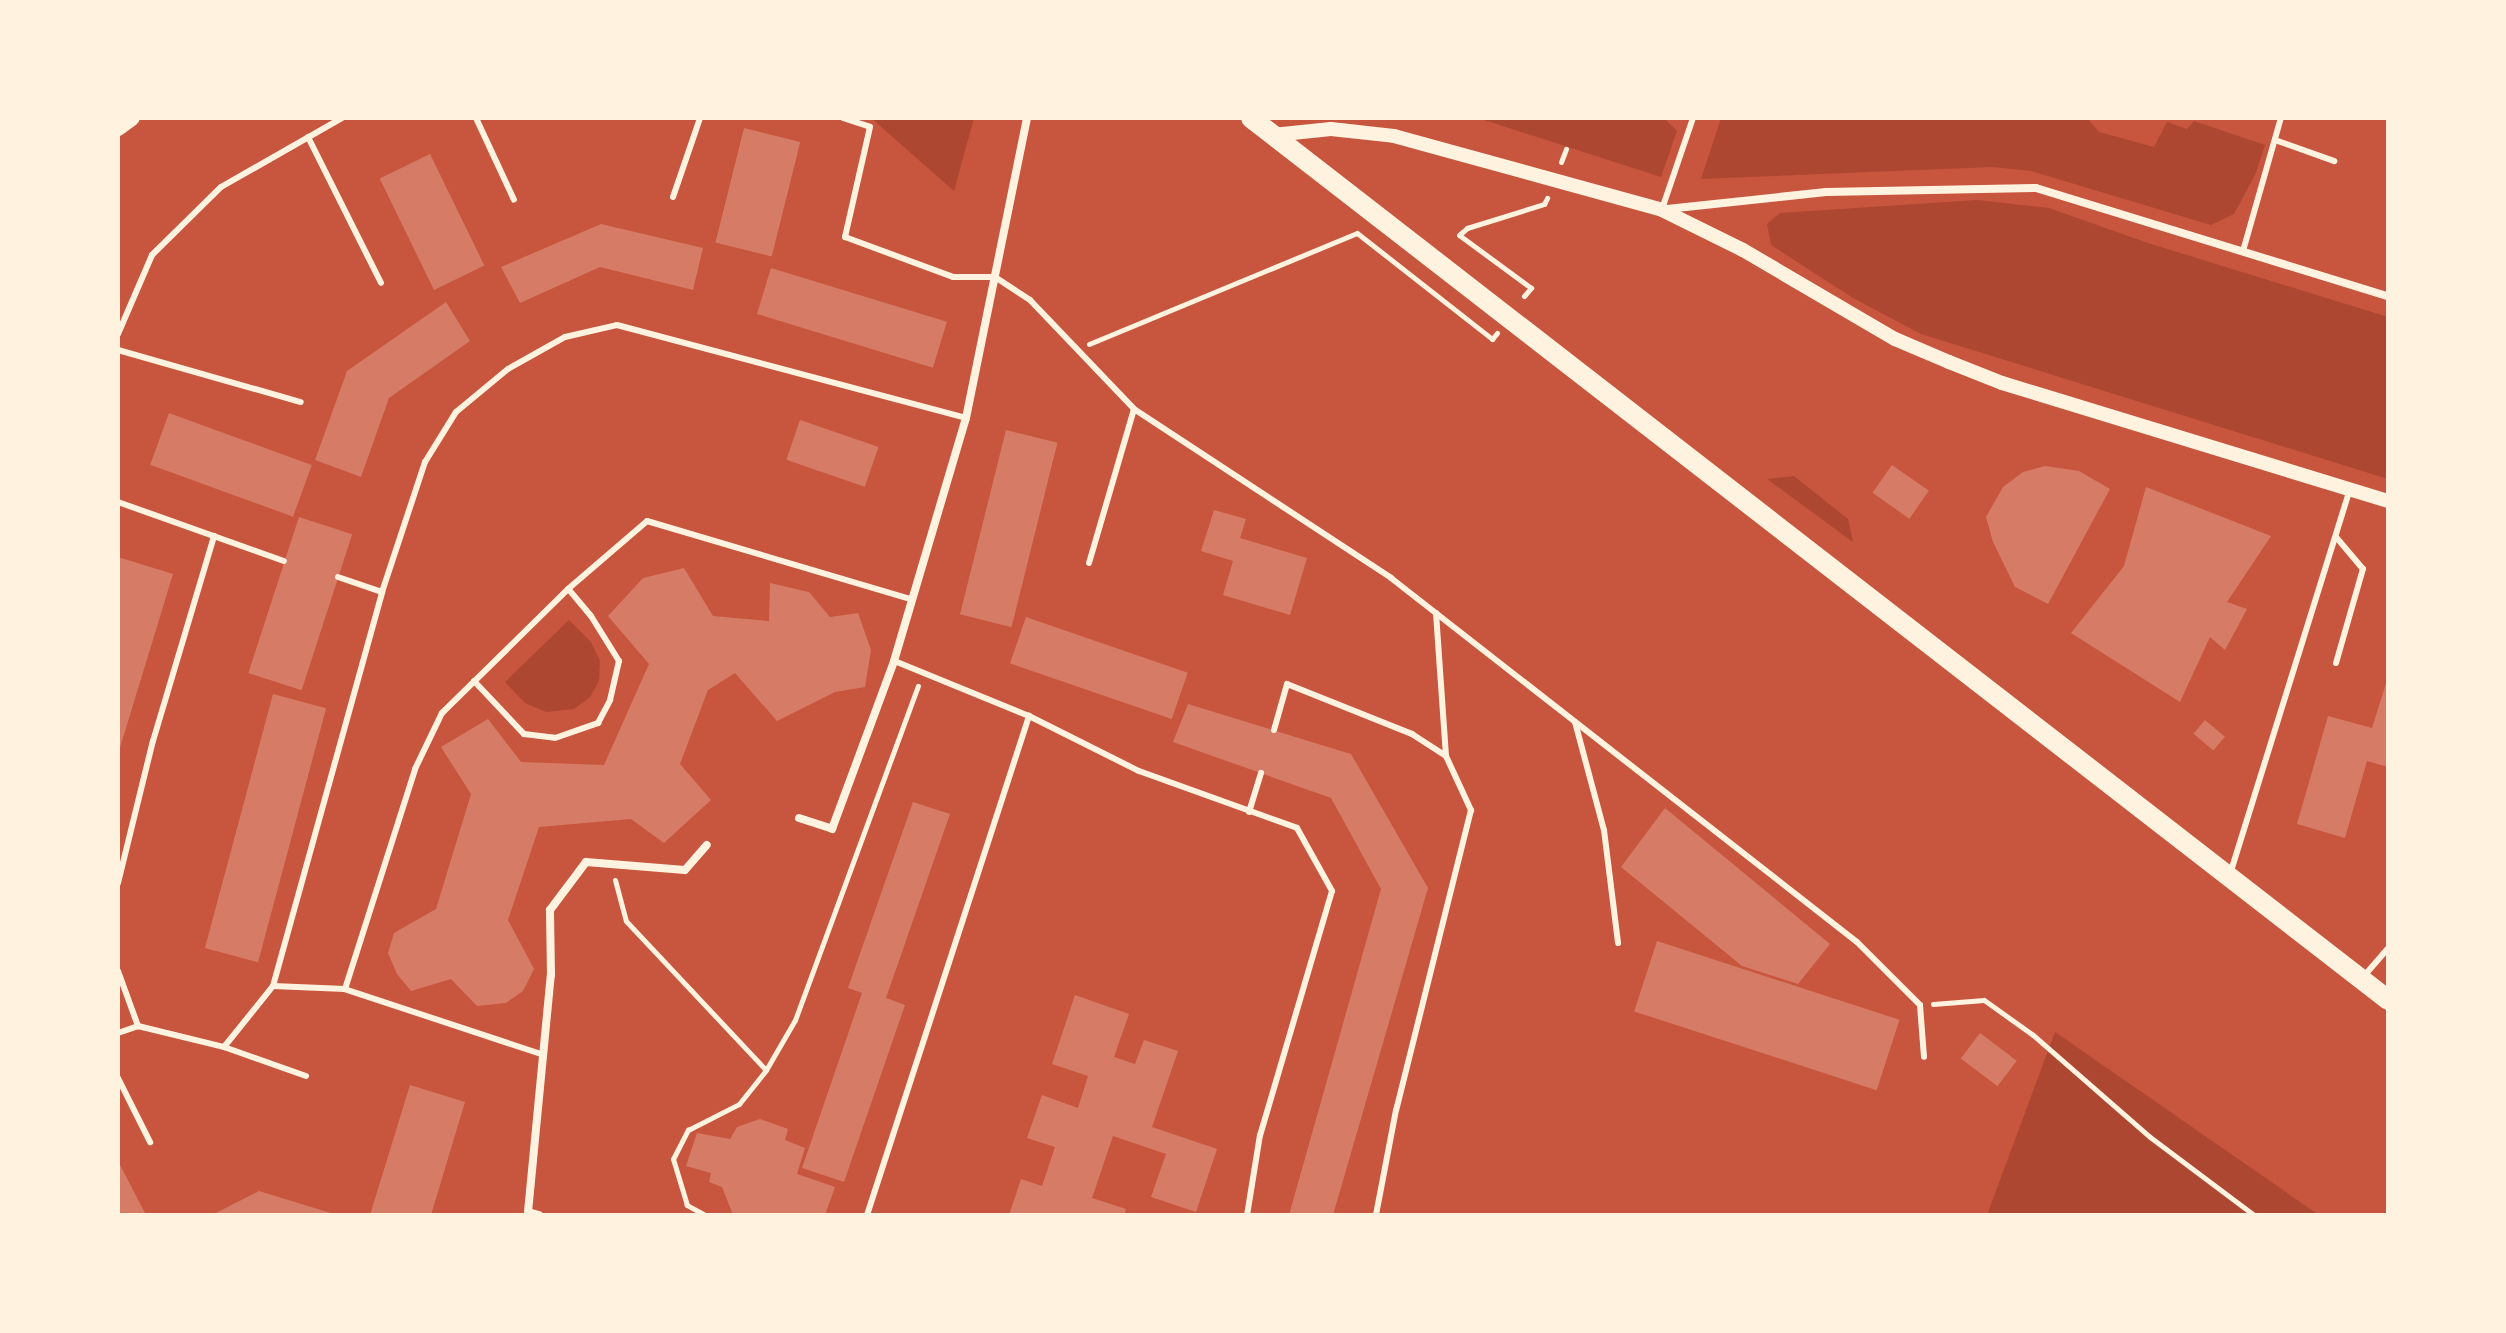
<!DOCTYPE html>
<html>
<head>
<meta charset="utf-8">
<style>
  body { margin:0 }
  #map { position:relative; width:2506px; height:1333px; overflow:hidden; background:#c8553d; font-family:"Source Sans 3",sans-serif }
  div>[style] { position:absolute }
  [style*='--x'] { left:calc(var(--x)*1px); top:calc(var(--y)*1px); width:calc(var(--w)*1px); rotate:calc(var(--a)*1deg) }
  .green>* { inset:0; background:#ae4732 }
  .building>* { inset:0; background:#d67c66; transform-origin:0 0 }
  .path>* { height:5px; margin:-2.5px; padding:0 2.5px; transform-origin:2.5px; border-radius:2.5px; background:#fff3e0 }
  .service>* { height:6px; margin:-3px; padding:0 3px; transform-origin:3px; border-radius:3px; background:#fff3e0 }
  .minor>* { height:8px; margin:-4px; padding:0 4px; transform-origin:4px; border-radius:4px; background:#fff3e0 }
  .tertiary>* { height:14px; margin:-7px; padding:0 7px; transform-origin:7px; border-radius:7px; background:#fff3e0 }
  .secondary>* { height:16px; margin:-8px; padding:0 8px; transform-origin:8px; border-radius:8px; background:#fff3e0 }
  .primary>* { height:20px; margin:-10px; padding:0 10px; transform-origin:10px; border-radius:10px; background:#fff3e0 }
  span { translate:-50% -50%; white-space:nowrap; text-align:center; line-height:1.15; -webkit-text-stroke:8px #fff3e0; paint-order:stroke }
  .frame { position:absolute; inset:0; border:120px solid #fff3e0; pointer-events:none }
</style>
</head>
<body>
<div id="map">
  <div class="green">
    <div style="clip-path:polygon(871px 118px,974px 118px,954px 191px)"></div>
    <div style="clip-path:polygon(1478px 118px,1664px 118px,1677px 131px,1661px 177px)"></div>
    <div style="clip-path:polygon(1721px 118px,2087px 118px,2099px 132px,2154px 147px,2167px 122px,2187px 129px,2194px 121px,2265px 145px,2255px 175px,2234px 214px,2211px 225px,2031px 171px,1993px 167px,1701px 179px)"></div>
    <div style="clip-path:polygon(1977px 200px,2049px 208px,2148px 243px,2388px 317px,2388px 479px,1921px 334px,1853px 298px,1771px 245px,1767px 224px,1780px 213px)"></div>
    <div style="clip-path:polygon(1794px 476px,1848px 519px,1853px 542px,1767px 479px)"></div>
    <div style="clip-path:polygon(569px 620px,591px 642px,600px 661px,599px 681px,590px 697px,574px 709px,546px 712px,525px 703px,505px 682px)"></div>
    <div style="clip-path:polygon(2055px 1032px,2319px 1215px,1987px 1215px)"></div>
  </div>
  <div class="building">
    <div style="left:744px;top:128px;width:58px;height:118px;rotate:14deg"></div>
    <div style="left:430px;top:154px;width:124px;height:56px;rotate:64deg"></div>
    <div style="clip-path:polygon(601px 224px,703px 248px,693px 290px,600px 267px,520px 303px,501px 267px)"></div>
    <div style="left:771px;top:268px;width:184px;height:48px;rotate:17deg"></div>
    <div style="clip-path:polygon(446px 302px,470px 341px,389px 398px,361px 477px,315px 460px,347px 371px)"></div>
    <div style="left:169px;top:413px;width:152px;height:55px;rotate:20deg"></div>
    <div style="left:800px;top:420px;width:83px;height:42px;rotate:19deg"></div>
    <div style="left:1006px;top:430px;width:53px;height:190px;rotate:14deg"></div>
    <div style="left:1892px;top:465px;width:45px;height:34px;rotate:35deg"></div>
    <div style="clip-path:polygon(2045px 466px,2079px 471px,2110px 489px,2048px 604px,2015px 587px,1993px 542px,1986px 517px,2003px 487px,2023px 472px)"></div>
    <div style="clip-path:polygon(2146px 487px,2271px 536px,2227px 602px,2247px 609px,2225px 650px,2210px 637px,2180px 702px,2071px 633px,2124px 566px)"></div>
    <div style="clip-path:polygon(1214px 510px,1246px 519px,1240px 538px,1307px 558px,1290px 615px,1223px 595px,1233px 561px,1201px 551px)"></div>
    <div style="left:299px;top:517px;width:56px;height:164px;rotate:18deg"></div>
    <div style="clip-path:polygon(118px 557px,173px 574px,119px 751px,118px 751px)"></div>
    <div style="clip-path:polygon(684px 568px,713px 616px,769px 621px,770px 583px,809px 592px,830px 617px,858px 613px,871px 650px,865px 687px,835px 692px,777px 721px,735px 673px,708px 690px,680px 764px,711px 800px,664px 843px,631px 819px,539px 827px,508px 920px,534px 969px,523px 991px,506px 1003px,477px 1006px,451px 979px,411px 991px,397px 974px,388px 953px,394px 933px,436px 909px,471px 794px,441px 747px,488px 719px,521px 762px,604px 765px,649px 664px,608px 616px,643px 578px)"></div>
    <div style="left:1026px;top:617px;width:171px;height:49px;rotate:19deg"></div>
    <div style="clip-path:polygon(2388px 677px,2388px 767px,2367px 761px,2345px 838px,2297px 824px,2328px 716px,2372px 728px)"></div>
    <div style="left:273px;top:694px;width:55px;height:263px;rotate:15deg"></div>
    <div style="clip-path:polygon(1188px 704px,1351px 754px,1428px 888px,1333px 1215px,1289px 1215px,1381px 889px,1331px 798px,1173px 742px)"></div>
    <div style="left:2205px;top:720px;width:26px;height:18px;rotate:40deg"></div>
    <div style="clip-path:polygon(913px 802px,950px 814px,886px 998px,905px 1005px,844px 1182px,802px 1168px,862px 993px,848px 988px)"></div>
    <div style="clip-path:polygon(1665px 808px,1830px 944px,1798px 984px,1742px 966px,1621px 867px)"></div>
    <div style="left:1657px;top:941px;width:255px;height:74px;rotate:18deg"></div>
    <div style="clip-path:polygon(1075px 995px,1129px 1014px,1114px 1057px,1135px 1064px,1144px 1040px,1178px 1051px,1152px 1127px,1217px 1149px,1196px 1212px,1151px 1197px,1166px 1154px,1113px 1136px,1092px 1198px,1126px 1209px,1124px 1215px,1009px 1215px,1021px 1179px,1042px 1186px,1055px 1147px,1027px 1138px,1042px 1095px,1078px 1108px,1088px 1076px,1052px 1064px)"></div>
    <div style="left:1980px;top:1033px;width:46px;height:32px;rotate:37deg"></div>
    <div style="clip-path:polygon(410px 1085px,465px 1102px,431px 1215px,370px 1215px)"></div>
    <div style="clip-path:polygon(760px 1119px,788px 1129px,785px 1140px,805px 1148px,797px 1174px,835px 1187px,825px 1215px,733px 1215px,722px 1187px,709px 1182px,711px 1173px,686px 1166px,697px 1133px,730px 1139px,737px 1127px)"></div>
    <div style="clip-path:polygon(118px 1161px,146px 1215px,118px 1215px)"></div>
    <div style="clip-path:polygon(259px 1191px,334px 1214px,334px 1215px,212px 1215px)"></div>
  </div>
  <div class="path">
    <div style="--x:1561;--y:162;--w:14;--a:-69"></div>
    <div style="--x:1524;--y:296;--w:11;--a:-49"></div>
    <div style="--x:1531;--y:288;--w:89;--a:-143.6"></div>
    <div style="--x:1459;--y:235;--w:11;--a:-41"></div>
    <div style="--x:1467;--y:228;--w:81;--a:-17.3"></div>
    <div style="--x:1544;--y:204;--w:7;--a:-63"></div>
    <div style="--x:1089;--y:344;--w:290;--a:-22.5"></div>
    <div style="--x:1357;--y:233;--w:172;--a:38.1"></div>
    <div style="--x:1492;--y:339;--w:8;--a:-50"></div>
    <div style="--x:615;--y:880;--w:42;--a:75"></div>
    <div style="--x:626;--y:921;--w:204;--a:46.8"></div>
    <div style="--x:1933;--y:1004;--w:51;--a:-4.5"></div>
    <div style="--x:1984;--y:1000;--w:60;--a:35.5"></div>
    <div style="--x:2033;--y:1035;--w:155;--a:41.1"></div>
    <div style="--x:2150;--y:1137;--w:130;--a:36.9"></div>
    <div style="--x:705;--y:1215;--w:21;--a:-151"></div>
    <div style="--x:687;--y:1205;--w:48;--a:-106.9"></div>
    <div style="--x:673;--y:1159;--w:33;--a:-63"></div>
    <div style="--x:688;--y:1130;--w:57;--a:-27"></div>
    <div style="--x:739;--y:1104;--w:43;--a:-51.5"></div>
    <div style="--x:766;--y:1070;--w:58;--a:-59.9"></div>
    <div style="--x:795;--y:1020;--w:356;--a:-69.8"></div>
  </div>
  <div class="service">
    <div style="--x:476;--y:118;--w:90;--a:65.1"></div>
    <div style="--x:843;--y:118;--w:28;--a:18"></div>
    <div style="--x:870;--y:127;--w:113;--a:102.8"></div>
    <div style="--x:845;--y:237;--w:115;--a:20.3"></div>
    <div style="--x:953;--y:277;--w:42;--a:0"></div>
    <div style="--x:995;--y:277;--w:42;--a:33.3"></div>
    <div style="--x:1030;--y:300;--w:151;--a:46.3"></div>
    <div style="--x:1134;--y:409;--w:308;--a:33.3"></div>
    <div style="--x:1391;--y:578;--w:591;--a:37.99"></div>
    <div style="--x:1857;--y:942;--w:89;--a:45"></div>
    <div style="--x:1920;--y:1005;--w:52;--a:85.6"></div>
    <div style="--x:308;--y:137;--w:163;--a:63.4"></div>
    <div style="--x:2275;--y:140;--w:63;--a:19.6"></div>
    <div style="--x:673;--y:197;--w:83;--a:-71.1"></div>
    <div style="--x:1662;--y:209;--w:96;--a:-71.2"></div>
    <div style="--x:2243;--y:251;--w:138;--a:-74.1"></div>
    <div style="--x:118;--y:334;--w:86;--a:-66.7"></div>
    <div style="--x:152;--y:255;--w:97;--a:-44.6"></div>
    <div style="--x:221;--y:187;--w:139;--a:-29.7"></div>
    <div style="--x:118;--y:350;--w:190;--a:15.9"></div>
    <div style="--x:118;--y:502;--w:176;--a:19.6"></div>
    <div style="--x:1089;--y:563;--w:160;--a:-73.7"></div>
    <div style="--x:338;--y:577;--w:46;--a:18.8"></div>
    <div style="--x:1436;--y:613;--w:143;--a:86"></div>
    <div style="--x:2336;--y:663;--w:98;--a:-74"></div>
    <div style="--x:2363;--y:569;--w:42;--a:-130.2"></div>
    <div style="--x:474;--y:681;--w:73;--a:46.7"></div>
    <div style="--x:524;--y:734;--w:31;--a:7"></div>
    <div style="--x:555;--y:738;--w:46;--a:-19.2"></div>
    <div style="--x:598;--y:723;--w:26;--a:-62"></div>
    <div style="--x:610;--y:700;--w:40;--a:-77"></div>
    <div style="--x:619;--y:661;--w:53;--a:-121.9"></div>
    <div style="--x:591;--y:616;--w:35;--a:-130"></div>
    <div style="--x:1029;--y:716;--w:123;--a:26.6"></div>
    <div style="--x:1139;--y:771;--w:168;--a:19.8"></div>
    <div style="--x:1297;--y:828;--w:72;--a:60.9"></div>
    <div style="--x:1332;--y:891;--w:254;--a:106.4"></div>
    <div style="--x:1260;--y:1135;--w:81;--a:99.2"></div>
    <div style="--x:1575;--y:722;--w:112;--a:75"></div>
    <div style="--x:1604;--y:830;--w:114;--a:82.9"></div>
    <div style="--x:1274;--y:730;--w:48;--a:-74.2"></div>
    <div style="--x:1287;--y:684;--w:135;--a:21.8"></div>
    <div style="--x:1412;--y:734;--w:40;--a:32.9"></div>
    <div style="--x:1446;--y:756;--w:60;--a:65.2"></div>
    <div style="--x:1471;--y:810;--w:309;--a:104"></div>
    <div style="--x:1396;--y:1110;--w:107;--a:100.8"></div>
    <div style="--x:1249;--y:812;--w:41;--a:-72.9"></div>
    <div style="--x:2231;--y:871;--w:400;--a:-72.7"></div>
    <div style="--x:118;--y:883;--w:146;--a:-76.2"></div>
    <div style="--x:153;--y:741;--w:214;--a:-73.4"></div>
    <div style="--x:118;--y:971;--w:59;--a:70"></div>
    <div style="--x:2364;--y:976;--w:37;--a:-49"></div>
    <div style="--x:345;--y:989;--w:72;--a:-177.6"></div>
    <div style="--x:273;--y:986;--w:409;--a:-74.5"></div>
    <div style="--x:382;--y:592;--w:137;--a:-71.7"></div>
    <div style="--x:425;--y:462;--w:59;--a:-58.2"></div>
    <div style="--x:456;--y:412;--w:67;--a:-39.6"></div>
    <div style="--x:508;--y:369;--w:65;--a:-29.3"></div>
    <div style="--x:565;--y:337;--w:53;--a:-13"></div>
    <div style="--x:617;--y:325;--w:361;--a:14.9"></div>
    <div style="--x:118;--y:1033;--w:21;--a:-19"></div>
    <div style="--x:138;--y:1026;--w:89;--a:13.7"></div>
    <div style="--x:224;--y:1047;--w:78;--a:-51.2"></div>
    <div style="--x:224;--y:1047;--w:87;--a:19.5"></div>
    <div style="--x:541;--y:1054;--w:206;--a:-161.7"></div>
    <div style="--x:345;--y:989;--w:231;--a:-72.3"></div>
    <div style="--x:415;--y:769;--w:62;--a:-64.3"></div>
    <div style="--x:442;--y:713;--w:177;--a:-44.5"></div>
    <div style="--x:568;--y:589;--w:104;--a:-40.7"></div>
    <div style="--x:647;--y:521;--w:275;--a:16.5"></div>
    <div style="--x:118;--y:1078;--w:72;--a:63.4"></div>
    <div style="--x:867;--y:1215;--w:525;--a:-72.01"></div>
    <div style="--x:1029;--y:716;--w:146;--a:-157.8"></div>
  </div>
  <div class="minor">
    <div style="--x:1667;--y:209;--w:160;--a:-6.1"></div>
    <div style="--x:1826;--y:192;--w:210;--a:-1.1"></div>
    <div style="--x:2036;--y:188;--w:368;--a:17.1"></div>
    <div style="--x:799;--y:818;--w:35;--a:18"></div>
    <div style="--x:832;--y:829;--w:179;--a:-69.7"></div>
    <div style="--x:894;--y:661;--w:253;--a:-73.5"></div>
    <div style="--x:966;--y:418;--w:306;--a:-78.5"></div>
    <div style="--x:539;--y:1215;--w:11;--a:-165"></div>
    <div style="--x:528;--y:1212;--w:238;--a:-84.5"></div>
    <div style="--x:551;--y:975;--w:65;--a:-90.9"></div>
    <div style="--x:550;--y:910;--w:60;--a:-53.1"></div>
    <div style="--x:586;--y:862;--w:99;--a:4.6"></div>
    <div style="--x:685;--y:870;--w:33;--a:-49"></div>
  </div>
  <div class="tertiary">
    <div style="--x:1273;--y:135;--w:58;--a:-5.9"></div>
    <div style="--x:1331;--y:129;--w:63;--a:6.3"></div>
    <div style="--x:1394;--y:136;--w:278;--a:15.4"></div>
    <div style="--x:1662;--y:210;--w:90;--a:26.3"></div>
    <div style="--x:1743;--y:250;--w:176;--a:30.4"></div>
    <div style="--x:1895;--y:339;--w:59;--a:23.1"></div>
    <div style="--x:1949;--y:362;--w:57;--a:21.6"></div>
    <div style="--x:2002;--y:383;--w:404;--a:17"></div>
  </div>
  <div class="secondary">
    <div style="--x:118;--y:128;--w:17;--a:-36"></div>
  </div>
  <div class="primary">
    <div style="--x:1251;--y:118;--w:1439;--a:37.8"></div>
  </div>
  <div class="frame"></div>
</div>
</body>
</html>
